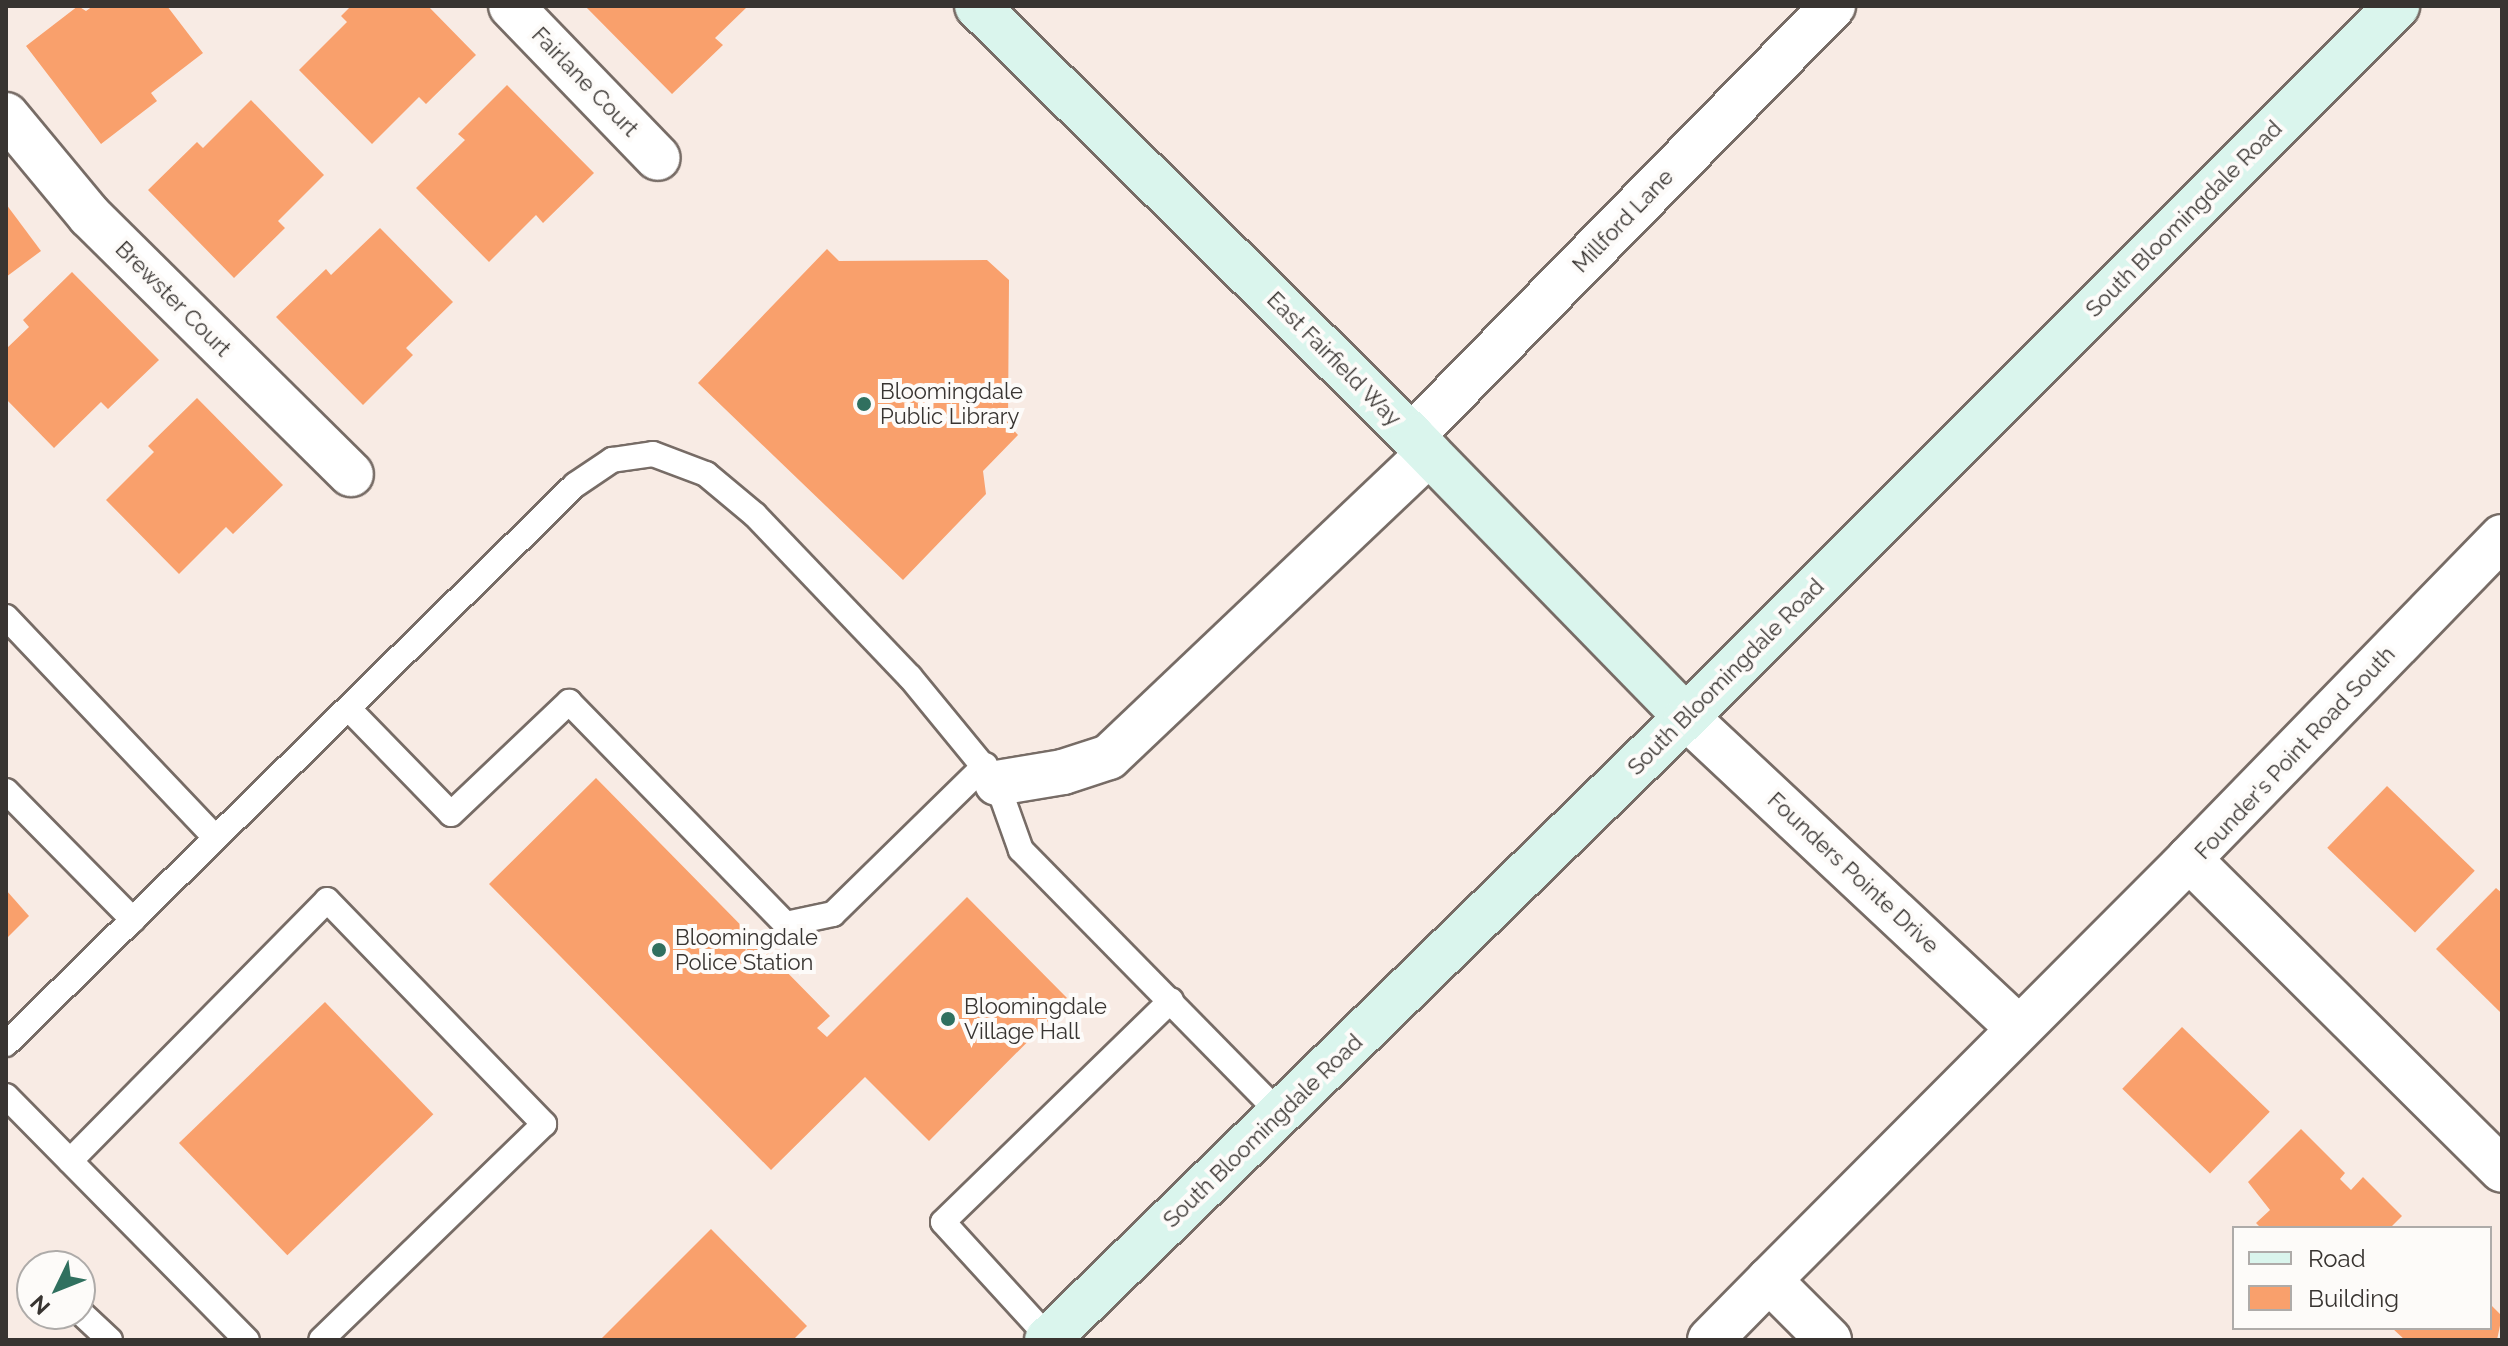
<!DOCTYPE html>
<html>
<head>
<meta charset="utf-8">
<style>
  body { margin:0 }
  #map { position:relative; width:2508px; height:1346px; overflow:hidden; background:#f8ebe4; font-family:Raleway,sans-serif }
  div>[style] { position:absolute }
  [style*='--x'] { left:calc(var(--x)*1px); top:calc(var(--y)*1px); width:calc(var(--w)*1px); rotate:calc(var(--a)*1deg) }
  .building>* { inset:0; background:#f9a06c; transform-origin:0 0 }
  .roads { filter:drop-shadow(2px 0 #776c66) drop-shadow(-2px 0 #776c66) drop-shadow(0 2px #776c66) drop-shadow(0 -2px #776c66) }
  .lane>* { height:24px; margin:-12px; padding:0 12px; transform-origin:12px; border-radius:12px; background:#fff }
  .street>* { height:44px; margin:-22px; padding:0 22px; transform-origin:22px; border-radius:22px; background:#fff }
  .secondary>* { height:44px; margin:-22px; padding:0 22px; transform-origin:22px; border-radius:22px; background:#daf5ed }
  .dots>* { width:22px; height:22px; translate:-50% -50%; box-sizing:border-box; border:4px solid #fdfbf9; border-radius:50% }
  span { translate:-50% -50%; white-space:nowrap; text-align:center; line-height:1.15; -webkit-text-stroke:8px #fdfbf9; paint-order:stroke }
  .street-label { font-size:22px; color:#383431 }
  .poi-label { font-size:22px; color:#383431 }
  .left { translate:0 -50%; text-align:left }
  .frame { position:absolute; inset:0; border:8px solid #383431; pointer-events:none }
  .legend { position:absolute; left:2232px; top:1226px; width:260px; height:104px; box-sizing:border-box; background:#fdfbf9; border:2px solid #aeaba9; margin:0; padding:10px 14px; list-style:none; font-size:24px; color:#383431 }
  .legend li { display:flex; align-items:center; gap:16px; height:40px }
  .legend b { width:40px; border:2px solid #aeaba9 }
  .north { position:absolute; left:16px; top:1250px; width:80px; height:80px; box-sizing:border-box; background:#fdfbf9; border:2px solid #aeaba9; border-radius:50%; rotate:227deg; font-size:22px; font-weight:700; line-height:32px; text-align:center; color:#383431 }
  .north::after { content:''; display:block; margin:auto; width:28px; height:36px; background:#30705f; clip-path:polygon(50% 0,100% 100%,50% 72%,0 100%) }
</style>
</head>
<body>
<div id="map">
  <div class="building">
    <div style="clip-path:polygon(78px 6px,86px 11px,93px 6px,167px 6px,203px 53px,151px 93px,157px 101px,101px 144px,26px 46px)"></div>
    <div style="clip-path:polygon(351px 6px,428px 6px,476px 55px,426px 104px,419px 97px,372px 144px,299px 70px,347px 22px,341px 16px)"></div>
    <div style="clip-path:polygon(585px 6px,748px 6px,715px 38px,723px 45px,672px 94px)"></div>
    <div style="clip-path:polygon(507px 85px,594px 173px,543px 223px,536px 215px,489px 262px,416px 188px,465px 140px,458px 134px)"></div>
    <div style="clip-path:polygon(251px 100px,324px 175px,278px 221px,285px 228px,234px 278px,148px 190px,197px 142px,203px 148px)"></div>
    <div style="clip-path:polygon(6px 204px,41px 251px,6px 277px)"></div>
    <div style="clip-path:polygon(380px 228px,453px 302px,406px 348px,413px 355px,363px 405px,276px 317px,326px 269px,331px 275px)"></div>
    <div style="clip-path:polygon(827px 249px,839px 261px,987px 260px,1009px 280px,1008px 424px,1018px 435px,983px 471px,986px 494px,903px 580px,698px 383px)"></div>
    <div style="clip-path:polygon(72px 272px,159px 360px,108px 409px,101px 402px,54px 448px,6px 399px,6px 349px,29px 327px,23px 320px)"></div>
    <div style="clip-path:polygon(197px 398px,283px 485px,233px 534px,226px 527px,179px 574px,106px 500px,154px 452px,148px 446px)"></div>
    <div style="clip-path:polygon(596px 778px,830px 1016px,817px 1028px,827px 1037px,967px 897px,1069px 1000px,929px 1141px,865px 1077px,771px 1170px,489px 884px)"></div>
    <div style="left:2387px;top:786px;width:122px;height:86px;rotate:44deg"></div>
    <div style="clip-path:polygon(2496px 888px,2502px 893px,2502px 1014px,2436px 949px)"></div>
    <div style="clip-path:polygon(6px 890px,29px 916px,6px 939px)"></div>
    <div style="left:325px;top:1002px;width:156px;height:203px;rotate:46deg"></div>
    <div style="left:2182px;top:1027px;width:122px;height:86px;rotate:44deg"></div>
    <div style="clip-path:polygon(2301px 1129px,2345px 1173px,2340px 1179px,2351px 1190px,2363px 1177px,2402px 1216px,2390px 1228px,2261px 1228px,2256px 1223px,2270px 1210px,2248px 1182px)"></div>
    <div style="clip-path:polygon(711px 1229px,807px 1326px,793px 1340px,600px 1340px)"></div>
    <div style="clip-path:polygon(2490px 1304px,2502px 1316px,2497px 1340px,2405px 1340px,2392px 1328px,2490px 1328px)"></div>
  </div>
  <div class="roads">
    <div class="lane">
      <div style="--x:6;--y:617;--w:303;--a:46.5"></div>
      <div style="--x:349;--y:709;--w:146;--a:45.8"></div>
      <div style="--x:451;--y:814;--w:163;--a:-43.5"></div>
      <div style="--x:569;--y:702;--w:310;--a:45.7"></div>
      <div style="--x:786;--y:924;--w:48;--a:-12"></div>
      <div style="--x:833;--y:914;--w:213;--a:-44.4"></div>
      <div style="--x:6;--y:791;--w:181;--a:45.4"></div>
      <div style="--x:6;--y:1044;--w:798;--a:-44.49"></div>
      <div style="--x:575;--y:485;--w:45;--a:-34"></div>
      <div style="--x:612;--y:460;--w:41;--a:-8.3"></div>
      <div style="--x:653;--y:454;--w:57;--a:20.7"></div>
      <div style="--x:706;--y:474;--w:64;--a:39.9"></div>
      <div style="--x:755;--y:515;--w:224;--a:46.3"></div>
      <div style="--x:910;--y:677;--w:137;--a:50.6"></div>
      <div style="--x:997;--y:783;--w:71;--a:70.3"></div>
      <div style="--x:1021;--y:850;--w:373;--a:45.5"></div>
      <div style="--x:6;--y:1096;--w:343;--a:45.4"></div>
      <div style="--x:70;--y:1161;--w:366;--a:-45.4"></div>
      <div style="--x:327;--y:900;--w:312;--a:45.9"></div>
      <div style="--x:544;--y:1124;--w:310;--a:135.9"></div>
      <div style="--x:80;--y:1312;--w:41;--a:43"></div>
      <div style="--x:1049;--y:1338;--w:157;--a:-132.4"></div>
      <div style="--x:943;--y:1222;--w:318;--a:-44.2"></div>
    </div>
    <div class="street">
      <div style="--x:511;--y:6;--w:211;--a:46"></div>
      <div style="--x:6;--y:115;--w:131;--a:50.3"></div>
      <div style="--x:90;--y:216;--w:367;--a:44.7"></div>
      <div style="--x:1412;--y:436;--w:602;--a:-45.61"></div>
      <div style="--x:2502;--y:537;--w:449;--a:134.2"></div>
      <div style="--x:2189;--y:859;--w:441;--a:44.8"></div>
      <div style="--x:1686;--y:717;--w:456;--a:43.1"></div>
      <div style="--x:997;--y:783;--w:67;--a:-9.5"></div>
      <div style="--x:1063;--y:772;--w:48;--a:-18.1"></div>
      <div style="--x:1109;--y:757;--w:441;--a:-43.5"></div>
      <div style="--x:1769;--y:1280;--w:595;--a:-45.07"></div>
      <div style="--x:1710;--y:1340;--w:84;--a:-45.5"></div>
      <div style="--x:1769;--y:1280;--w:85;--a:45"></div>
    </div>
    <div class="secondary">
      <div style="--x:977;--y:6;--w:612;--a:44.67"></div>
      <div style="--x:1412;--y:436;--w:392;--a:45.7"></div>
      <div style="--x:1047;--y:1340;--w:892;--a:-44.27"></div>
      <div style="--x:1686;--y:717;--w:1006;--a:-45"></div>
    </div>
  </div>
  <div class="dots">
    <div style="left:864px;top:404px;background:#30705f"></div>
    <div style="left:659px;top:950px;background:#30705f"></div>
    <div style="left:948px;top:1019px;background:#30705f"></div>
  </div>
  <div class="street-label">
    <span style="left:585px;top:82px;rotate:46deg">Fairlane Court</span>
    <span style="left:2184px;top:219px;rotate:-45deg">South Bloomingdale Road</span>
    <span style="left:1623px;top:221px;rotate:-46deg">Millford Lane</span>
    <span style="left:173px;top:299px;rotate:45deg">Brewster Court</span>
    <span style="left:1334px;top:359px;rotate:45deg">East Fairfield Way</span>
    <span style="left:1726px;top:677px;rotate:-45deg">South Bloomingdale Road</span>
    <span style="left:2295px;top:753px;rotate:-47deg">Founder's Point Road South</span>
    <span style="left:1853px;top:873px;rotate:43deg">Founders Pointe Drive</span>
    <span style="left:1263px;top:1131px;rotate:-44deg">South Bloomingdale Road</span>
  </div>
  <div class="poi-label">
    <span class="left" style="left:880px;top:404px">Bloomingdale<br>Public Library</span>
    <span class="left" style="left:675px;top:950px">Bloomingdale<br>Police Station</span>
    <span class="left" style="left:964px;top:1019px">Bloomingdale<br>Village Hall</span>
  </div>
  <div class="frame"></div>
  <ul class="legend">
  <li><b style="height:10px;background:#daf5ed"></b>Road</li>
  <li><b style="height:22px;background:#f9a06c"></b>Building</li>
  </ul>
  <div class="north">N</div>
</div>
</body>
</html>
